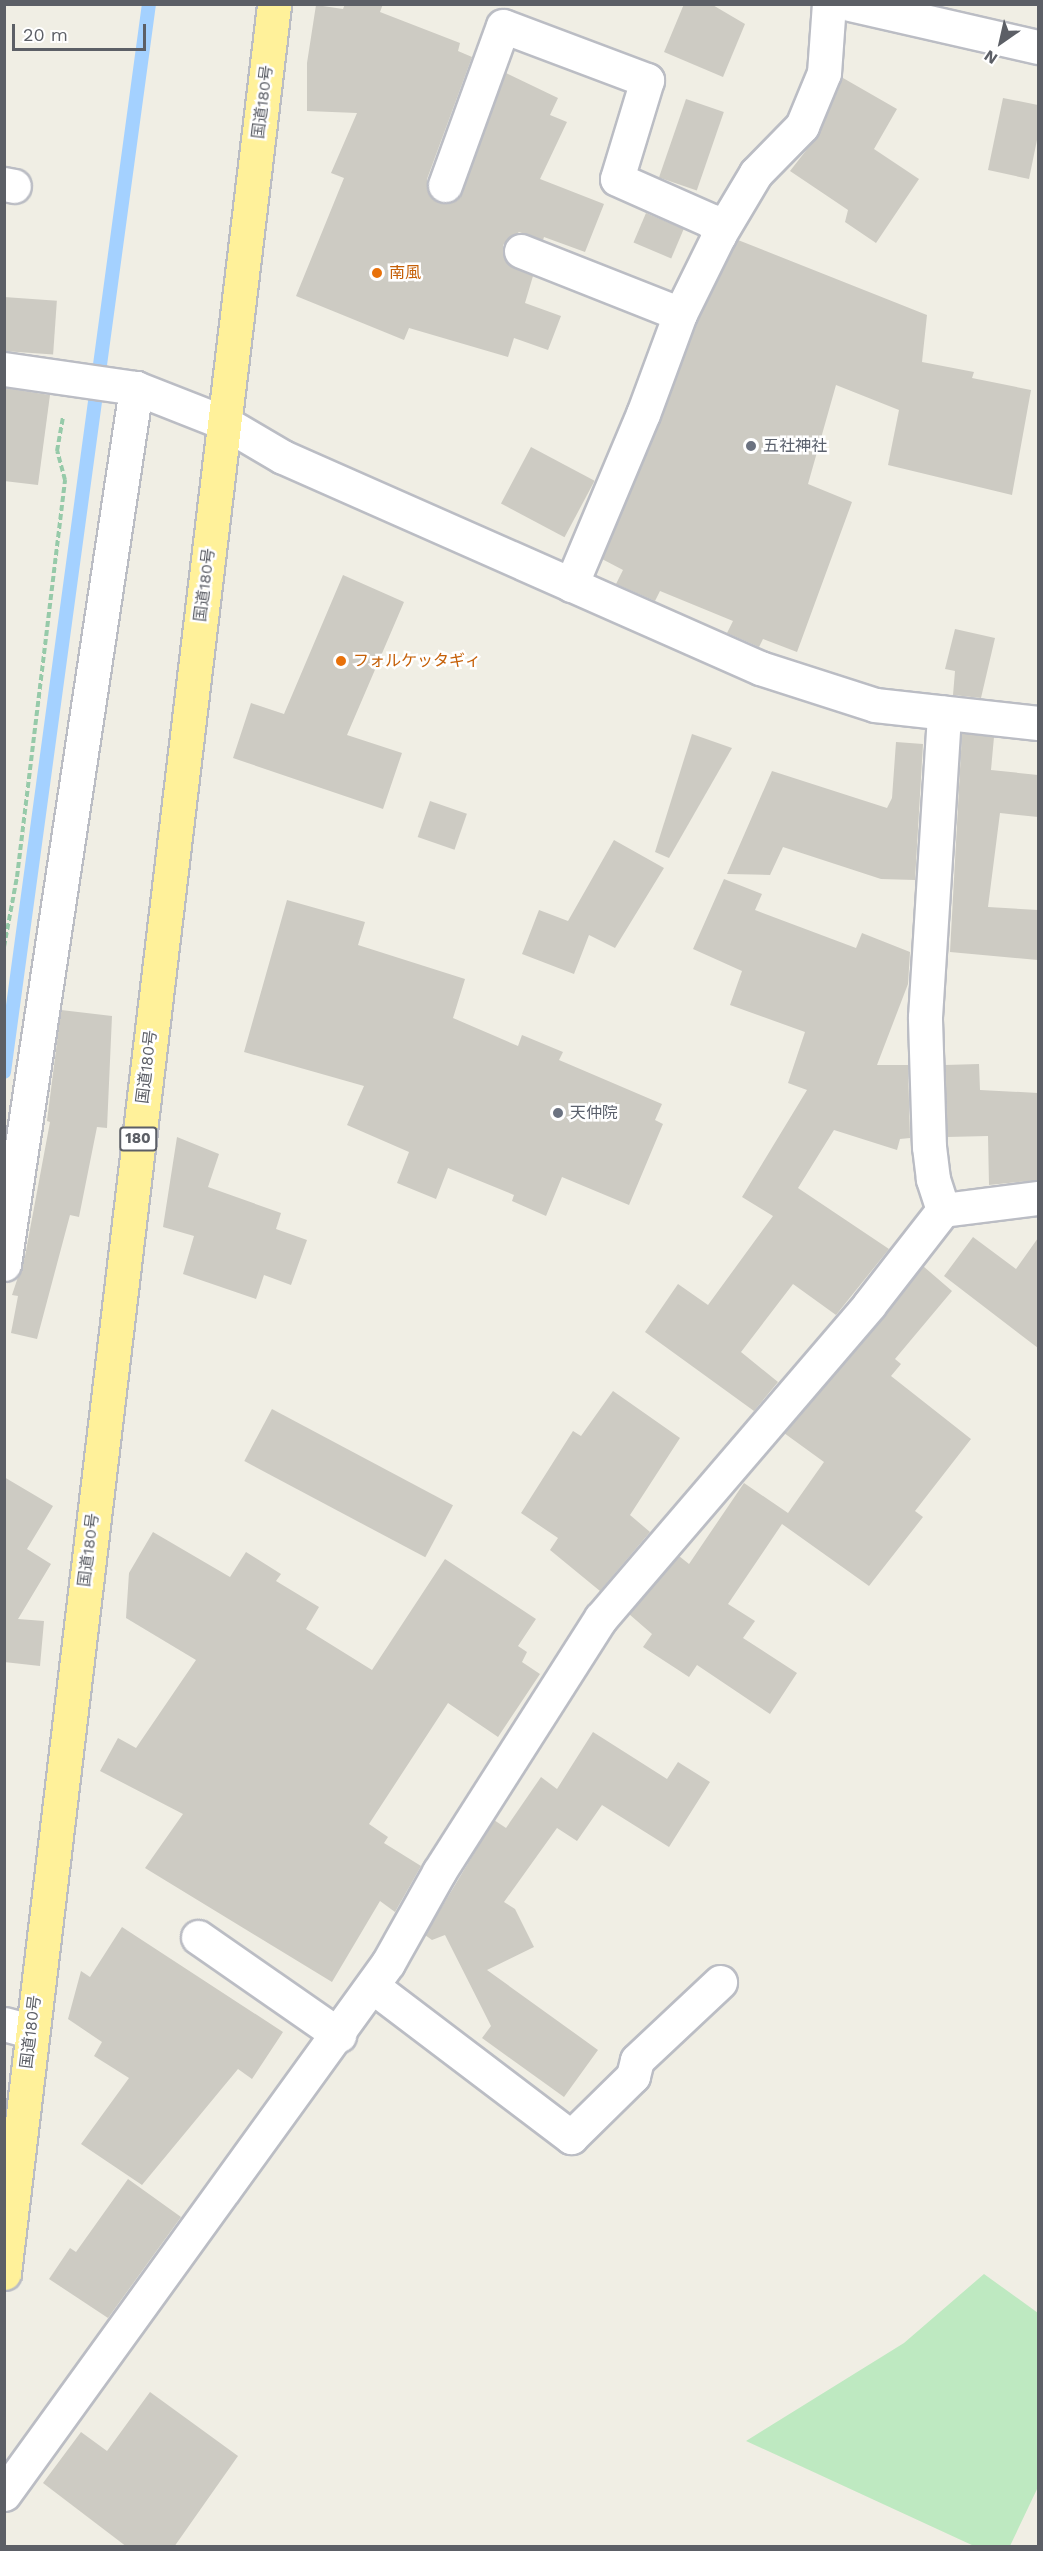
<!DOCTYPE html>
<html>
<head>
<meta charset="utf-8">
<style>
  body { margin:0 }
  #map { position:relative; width:1043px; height:2551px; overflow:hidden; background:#f0eee4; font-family:"Work Sans","Noto Sans JP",sans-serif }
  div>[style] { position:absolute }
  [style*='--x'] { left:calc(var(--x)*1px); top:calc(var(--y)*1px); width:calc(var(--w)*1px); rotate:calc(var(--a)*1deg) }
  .green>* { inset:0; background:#bee9c1 }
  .stream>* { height:14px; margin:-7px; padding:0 7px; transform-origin:7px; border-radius:7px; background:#a4d1ff }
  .building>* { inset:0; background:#cdcbc3; transform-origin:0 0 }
  .path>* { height:4px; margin-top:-2px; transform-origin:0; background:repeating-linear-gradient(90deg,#96caa9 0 6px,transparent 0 9px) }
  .roads { filter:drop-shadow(2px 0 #bbbdc4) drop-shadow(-2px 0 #bbbdc4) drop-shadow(0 2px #bbbdc4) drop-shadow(0 -2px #bbbdc4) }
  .minor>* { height:33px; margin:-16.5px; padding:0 16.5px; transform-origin:16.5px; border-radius:16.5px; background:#fff }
  .trunk>* { height:33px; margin:-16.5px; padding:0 16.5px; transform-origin:16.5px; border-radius:16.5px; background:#fff19a }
  .dots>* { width:16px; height:16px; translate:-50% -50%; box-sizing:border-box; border:3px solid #fff; border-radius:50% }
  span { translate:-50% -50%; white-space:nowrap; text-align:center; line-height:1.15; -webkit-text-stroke:5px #fff; paint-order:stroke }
  .shield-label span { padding:2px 4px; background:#fff; border:2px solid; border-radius:4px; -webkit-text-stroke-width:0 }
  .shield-label { font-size:15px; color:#5c5f66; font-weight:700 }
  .street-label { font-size:16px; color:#5c5f66 }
  .food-label { font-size:16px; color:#c56008 }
  .left { translate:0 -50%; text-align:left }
  .worship-label { font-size:16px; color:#5b616d }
  .frame { position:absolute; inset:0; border:6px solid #5c5f66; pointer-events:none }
  .north { position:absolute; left:971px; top:12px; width:60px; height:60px; -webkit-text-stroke:4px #fff; paint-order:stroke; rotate:214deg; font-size:16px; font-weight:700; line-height:24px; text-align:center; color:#5c5f66 }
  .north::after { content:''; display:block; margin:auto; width:21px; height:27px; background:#5c5f66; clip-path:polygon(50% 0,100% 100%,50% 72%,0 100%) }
  .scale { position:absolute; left:12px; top:24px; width:134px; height:27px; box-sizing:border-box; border:3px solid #5c5f66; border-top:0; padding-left:8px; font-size:18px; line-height:21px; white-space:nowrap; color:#5c5f66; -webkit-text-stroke:4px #fff; paint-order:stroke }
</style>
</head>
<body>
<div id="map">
  <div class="green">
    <div style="clip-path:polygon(984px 2274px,1038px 2313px,1038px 2487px,1010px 2546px,974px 2546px,746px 2441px,904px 2343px)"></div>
  </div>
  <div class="stream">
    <div style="--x:4;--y:1072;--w:1078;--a:-82.27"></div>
  </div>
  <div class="building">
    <div style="clip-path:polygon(345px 4px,383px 4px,380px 12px,460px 43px,458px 51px,472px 57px,427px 179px,427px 189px,438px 202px,449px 203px,463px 191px,506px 73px,558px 98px,550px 115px,567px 122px,540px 179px,604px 204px,585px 252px,544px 237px,543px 240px,519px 232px,503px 245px,507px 263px,533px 276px,525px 303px,561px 316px,548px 350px,514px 338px,508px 357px,409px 328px,404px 340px,296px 296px,344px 178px,331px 173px,357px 113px,307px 111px,307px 63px,316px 5px,343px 9px)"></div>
    <div style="clip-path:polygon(684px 4px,711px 4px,745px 24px,723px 77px,664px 52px)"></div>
    <div style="clip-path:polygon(843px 78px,897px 109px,874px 149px,919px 179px,876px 243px,845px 222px,848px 210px,790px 171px,819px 134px)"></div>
    <div style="clip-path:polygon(1003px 98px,1038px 105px,1038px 135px,1029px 179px,988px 170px)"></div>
    <div style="left:686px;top:99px;width:40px;height:83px;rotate:19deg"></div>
    <div style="left:646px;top:213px;width:41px;height:32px;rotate:23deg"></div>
    <div style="clip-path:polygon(738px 240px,927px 315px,922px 362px,974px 372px,972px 378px,1031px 390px,1012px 495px,888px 465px,899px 410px,836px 385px,808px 484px,852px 502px,797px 652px,763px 639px,759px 647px,727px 633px,733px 621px,660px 591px,655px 601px,616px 584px,623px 570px,602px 559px,701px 314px)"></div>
    <div style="left:4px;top:297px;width:53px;height:54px;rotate:4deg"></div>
    <div style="clip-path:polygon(4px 388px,50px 395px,38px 485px,4px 481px)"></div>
    <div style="left:531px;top:447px;width:72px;height:64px;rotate:28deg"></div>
    <div style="clip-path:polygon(343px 575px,404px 602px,347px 735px,402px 753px,383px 809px,233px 758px,251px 703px,284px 714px)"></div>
    <div style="clip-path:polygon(955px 629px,995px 638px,981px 698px,953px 695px,955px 671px,945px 669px)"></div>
    <div style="clip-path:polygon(962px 733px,994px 737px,991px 770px,1038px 775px,1038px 817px,1000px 813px,988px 907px,1038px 910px,1038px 960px,950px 952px)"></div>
    <div style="clip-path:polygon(692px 734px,732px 748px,669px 858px,655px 852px)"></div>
    <div style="clip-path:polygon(896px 742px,923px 744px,915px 880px,881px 879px,783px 847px,770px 875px,727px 874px,772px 771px,887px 808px,892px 798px)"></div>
    <div style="left:430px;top:801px;width:39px;height:38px;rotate:19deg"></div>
    <div style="clip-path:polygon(614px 840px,664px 868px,615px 948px,589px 935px,574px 974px,522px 954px,539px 910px,568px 921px)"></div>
    <div style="clip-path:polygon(724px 879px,762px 894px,755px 910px,856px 948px,862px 933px,910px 952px,908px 984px,877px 1065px,908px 1065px,910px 1138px,900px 1139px,897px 1150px,834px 1130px,798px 1188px,889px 1249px,836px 1315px,793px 1284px,741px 1352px,778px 1382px,754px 1411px,645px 1332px,678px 1284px,708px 1305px,773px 1216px,742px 1197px,807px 1090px,788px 1083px,805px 1032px,730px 1005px,742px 971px,693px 949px)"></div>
    <div style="clip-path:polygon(287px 900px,365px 922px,358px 945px,465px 979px,453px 1018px,518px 1046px,522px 1035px,563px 1052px,559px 1060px,662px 1104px,655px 1120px,663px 1124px,629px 1205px,562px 1177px,546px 1216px,512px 1201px,514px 1195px,448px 1168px,436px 1199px,397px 1183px,409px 1152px,347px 1125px,364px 1086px,244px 1052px)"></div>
    <div style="clip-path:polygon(61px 1010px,112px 1016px,107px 1128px,97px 1127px,79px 1217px,70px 1215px,37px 1339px,11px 1333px,18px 1296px,12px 1295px,25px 1256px,50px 1122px,47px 1121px)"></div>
    <div style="clip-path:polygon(979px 1064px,980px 1090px,1038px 1093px,1038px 1180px,989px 1185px,988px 1136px,947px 1137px,945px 1065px)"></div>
    <div style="clip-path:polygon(177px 1137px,219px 1154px,208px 1187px,281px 1213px,276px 1229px,307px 1240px,291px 1285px,264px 1275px,256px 1299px,183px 1274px,194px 1236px,163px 1227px)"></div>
    <div style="clip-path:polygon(973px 1237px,1016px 1269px,1038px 1238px,1038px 1348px,944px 1276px)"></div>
    <div style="clip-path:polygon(923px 1266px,952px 1291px,895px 1359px,901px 1364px,891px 1376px,971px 1439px,915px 1511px,923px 1517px,869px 1586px,782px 1524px,728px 1604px,755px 1621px,743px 1638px,797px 1673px,770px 1714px,697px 1665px,689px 1677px,643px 1647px,652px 1634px,629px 1614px,679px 1556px,689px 1564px,744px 1483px,788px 1513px,824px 1462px,784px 1433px)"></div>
    <div style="clip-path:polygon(613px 1391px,680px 1438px,630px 1515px,650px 1532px,600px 1591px,550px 1550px,558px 1538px,521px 1513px,573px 1431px,581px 1436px)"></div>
    <div style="left:272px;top:1409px;width:205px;height:59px;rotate:28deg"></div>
    <div style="clip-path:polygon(4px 1477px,53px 1506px,27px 1549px,51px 1564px,18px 1619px,44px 1621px,40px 1666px,4px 1662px)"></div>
    <div style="clip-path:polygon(153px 1532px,230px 1577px,246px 1552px,281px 1574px,276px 1581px,319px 1607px,306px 1629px,372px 1670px,445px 1559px,536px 1619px,518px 1646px,527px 1652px,522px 1662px,540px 1674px,498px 1737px,448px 1703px,369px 1824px,388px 1837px,384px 1843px,421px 1866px,395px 1912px,380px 1901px,332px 1982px,145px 1868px,183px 1814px,100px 1771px,118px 1738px,136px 1748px,196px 1660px,126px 1618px,129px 1573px)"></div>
    <div style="clip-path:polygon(593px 1732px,667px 1779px,678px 1762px,710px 1782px,669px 1847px,602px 1805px,577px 1841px,557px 1828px,504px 1902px,515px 1909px,534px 1947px,487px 1970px,598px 2050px,564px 2097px,482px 2038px,491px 2026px,445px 1935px,432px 1940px,425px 1935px,494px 1820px,506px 1828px,541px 1777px,557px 1789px)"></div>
    <div style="clip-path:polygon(122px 1927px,283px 2032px,252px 2079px,238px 2069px,142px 2185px,81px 2144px,129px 2078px,94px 2056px,102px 2042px,68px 2019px,81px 1971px,90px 1977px)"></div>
    <div style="clip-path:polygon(128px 2179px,181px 2217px,108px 2318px,49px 2279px,70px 2248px,76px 2252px)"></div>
    <div style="clip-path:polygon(150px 2392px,238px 2456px,174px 2547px,127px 2547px,43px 2483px,81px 2432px,107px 2451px)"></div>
  </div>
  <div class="path">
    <div style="--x:4;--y:947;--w:71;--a:-79.5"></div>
    <div style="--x:17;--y:877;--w:400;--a:-83.1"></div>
    <div style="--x:65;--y:480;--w:30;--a:-105"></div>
    <div style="--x:57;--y:451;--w:35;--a:-80"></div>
  </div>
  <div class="roads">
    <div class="minor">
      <div style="--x:850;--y:4;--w:193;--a:12.9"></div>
      <div style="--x:4;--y:184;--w:10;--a:11"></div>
      <div style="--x:445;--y:185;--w:169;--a:-70"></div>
      <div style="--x:503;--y:26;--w:154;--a:20.6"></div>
      <div style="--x:647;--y:80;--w:103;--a:106.9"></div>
      <div style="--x:617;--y:179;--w:104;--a:23.9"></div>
      <div style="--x:712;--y:221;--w:16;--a:63"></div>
      <div style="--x:521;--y:251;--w:171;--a:21.6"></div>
      <div style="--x:4;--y:369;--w:133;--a:8.2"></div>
      <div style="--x:136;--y:388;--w:96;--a:21.5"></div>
      <div style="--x:225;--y:423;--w:67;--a:30.4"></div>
      <div style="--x:283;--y:457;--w:522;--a:23.86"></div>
      <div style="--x:760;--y:668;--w:121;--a:17.8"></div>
      <div style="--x:875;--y:705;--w:164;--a:6.3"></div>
      <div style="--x:571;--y:585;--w:186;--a:-67.2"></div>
      <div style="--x:643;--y:414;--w:107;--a:-69.7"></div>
      <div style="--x:680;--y:314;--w:88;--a:-63.7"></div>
      <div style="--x:719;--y:235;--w:72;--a:-59.2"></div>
      <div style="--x:756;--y:173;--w:66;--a:-45.6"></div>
      <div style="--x:802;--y:126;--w:57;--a:-67.5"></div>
      <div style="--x:824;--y:73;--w:69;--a:-85.9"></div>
      <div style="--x:943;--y:1210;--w:33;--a:-108"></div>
      <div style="--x:933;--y:1179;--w:32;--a:-97"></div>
      <div style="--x:929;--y:1147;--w:130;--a:-91.8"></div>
      <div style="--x:925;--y:1017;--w:305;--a:-86.4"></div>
      <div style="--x:4;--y:1264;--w:886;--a:-81.43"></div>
      <div style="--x:198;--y:1937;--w:172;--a:34.8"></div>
      <div style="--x:372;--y:1986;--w:250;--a:37.2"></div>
      <div style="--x:571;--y:2137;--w:87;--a:-44.5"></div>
      <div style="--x:633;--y:2076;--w:16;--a:-76"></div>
      <div style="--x:637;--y:2060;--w:114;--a:-43.2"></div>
      <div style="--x:4;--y:2024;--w:28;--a:15"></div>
      <div style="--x:4;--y:2494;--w:655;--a:-54.13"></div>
      <div style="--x:388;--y:1963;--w:104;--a:-60.7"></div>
      <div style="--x:439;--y:1872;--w:301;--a:-57.5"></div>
      <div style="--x:601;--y:1618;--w:412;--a:-49.4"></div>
      <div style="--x:869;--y:1305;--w:120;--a:-52.1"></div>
      <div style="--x:943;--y:1210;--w:96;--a:-7.2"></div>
    </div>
    <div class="trunk">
      <div style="--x:4;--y:2273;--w:2285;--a:-83.21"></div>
    </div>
  </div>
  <div class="dots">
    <div style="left:377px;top:273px;background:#e8710a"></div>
    <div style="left:751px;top:446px;background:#6b7280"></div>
    <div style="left:341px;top:661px;background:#e8710a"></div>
    <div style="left:558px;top:1113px;background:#6b7280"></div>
  </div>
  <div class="shield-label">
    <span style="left:138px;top:1139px">180</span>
  </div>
  <div class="street-label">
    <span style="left:263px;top:102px;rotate:-83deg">国道180号</span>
    <span style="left:205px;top:585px;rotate:-83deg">国道180号</span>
    <span style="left:147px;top:1067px;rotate:-83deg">国道180号</span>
    <span style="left:89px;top:1550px;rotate:-83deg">国道180号</span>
    <span style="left:31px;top:2032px;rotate:-83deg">国道180号</span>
  </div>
  <div class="food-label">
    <span class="left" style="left:389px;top:273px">南風</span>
    <span class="left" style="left:353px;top:661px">フォルケッタギィ</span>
  </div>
  <div class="worship-label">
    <span class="left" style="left:763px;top:446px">五社神社</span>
    <span class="left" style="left:570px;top:1113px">天仲院</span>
  </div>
  <div class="frame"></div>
  <div class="north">N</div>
  <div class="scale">20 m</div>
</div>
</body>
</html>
